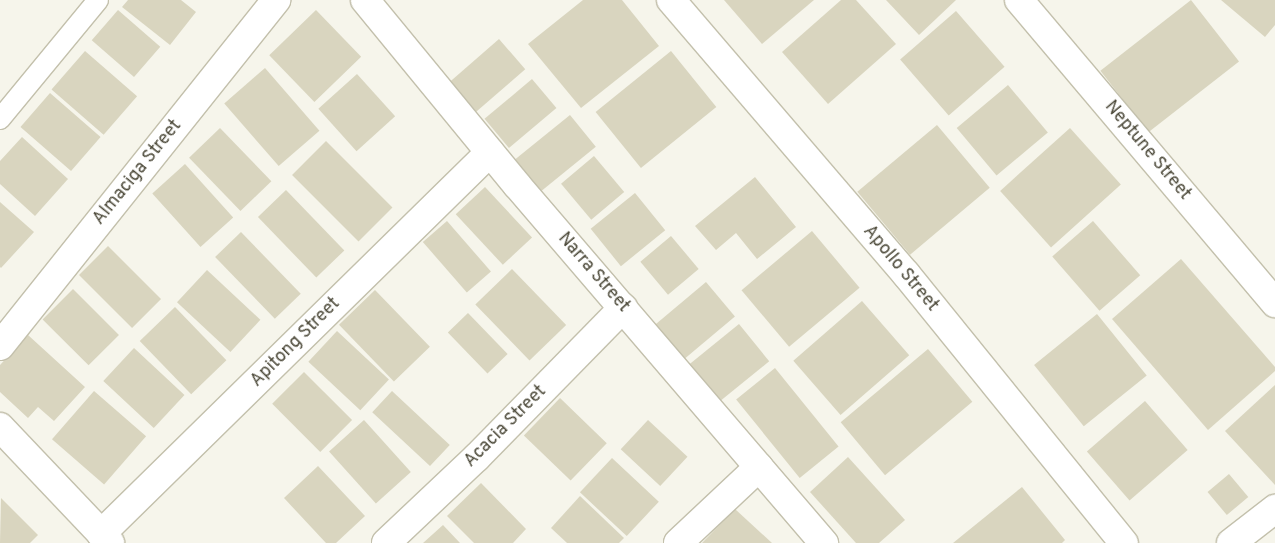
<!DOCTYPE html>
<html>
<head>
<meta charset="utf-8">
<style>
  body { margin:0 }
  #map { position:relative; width:1275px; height:543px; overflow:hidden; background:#f6f5eb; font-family:Overpass,sans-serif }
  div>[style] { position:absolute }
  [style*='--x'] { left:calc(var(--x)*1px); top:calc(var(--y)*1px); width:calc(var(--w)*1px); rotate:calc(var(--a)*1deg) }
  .building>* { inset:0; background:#d9d5bf; transform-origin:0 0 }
  .roads { filter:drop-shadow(1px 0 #c3c0ac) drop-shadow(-1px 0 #c3c0ac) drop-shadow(0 1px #c3c0ac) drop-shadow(0 -1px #c3c0ac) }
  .service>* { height:20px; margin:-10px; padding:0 10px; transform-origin:10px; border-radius:10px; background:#fff }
  .minor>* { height:28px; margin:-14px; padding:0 14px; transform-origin:14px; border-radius:14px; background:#fff }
  .tertiary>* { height:28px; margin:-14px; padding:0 14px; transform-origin:14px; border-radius:14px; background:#fff }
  span { translate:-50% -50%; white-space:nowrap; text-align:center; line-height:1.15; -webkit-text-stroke:4px #fff; paint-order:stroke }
  .street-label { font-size:18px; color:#4b4838 }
</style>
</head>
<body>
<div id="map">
  <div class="building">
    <div style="clip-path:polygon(128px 0,181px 0,196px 12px,170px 45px,122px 7px)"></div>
    <div style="clip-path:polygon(583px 0,622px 0,659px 46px,581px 108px,528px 44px)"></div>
    <div style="clip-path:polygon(724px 0,814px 0,762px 44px)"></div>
    <div style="clip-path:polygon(841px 0,856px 0,896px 44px,828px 104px,782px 52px)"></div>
    <div style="clip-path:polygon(886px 0,956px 0,919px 35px)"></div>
    <div style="left:1191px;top:0;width:78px;height:115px;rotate:52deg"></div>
    <div style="clip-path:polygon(1221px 0,1275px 0,1275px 25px,1265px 37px)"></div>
    <div style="left:118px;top:10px;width:56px;height:40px;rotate:41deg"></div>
    <div style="left:316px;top:10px;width:65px;height:65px;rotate:46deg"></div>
    <div style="left:956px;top:11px;width:74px;height:74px;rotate:49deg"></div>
    <div style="left:499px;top:39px;width:40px;height:65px;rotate:49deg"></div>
    <div style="left:85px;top:51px;width:69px;height:51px;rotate:41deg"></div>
    <div style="left:671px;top:51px;width:72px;height:97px;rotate:51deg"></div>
    <div style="left:265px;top:68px;width:83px;height:54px;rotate:49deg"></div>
    <div style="left:357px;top:74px;width:57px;height:52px;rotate:48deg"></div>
    <div style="left:532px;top:79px;width:38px;height:62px;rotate:50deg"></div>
    <div style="left:1008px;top:85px;width:62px;height:67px;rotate:50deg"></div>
    <div style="left:50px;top:93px;width:67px;height:45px;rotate:41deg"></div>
    <div style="left:570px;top:115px;width:41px;height:76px;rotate:51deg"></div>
    <div style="left:937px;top:125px;width:82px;height:104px;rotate:50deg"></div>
    <div style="left:220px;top:128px;width:74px;height:43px;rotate:46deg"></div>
    <div style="left:1070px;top:128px;width:76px;height:94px;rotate:48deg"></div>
    <div style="clip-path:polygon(22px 137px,68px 179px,35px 216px,0 184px,0 161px)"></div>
    <div style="left:326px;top:141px;width:94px;height:48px;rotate:45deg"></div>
    <div style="left:594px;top:156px;width:47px;height:43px;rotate:50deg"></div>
    <div style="left:185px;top:164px;width:72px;height:44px;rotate:48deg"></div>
    <div style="clip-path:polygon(755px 177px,796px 227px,757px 259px,736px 233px,716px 250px,695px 226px)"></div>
    <div style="left:485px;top:187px;width:69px;height:40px;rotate:47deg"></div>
    <div style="left:286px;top:190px;width:84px;height:39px;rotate:46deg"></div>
    <div style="left:635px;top:193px;width:48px;height:57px;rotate:51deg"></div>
    <div style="clip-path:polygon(0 202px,34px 232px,1px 268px,0 267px)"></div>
    <div style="left:447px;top:221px;width:67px;height:32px;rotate:49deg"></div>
    <div style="left:1093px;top:221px;width:72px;height:54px;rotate:49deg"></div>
    <div style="left:812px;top:231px;width:74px;height:92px;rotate:50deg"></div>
    <div style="left:241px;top:232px;width:86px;height:36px;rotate:46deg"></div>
    <div style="left:671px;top:236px;width:43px;height:40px;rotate:50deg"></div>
    <div style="left:108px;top:246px;width:75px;height:41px;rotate:45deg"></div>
    <div style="clip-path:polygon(1181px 259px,1275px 367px,1275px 371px,1208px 430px,1112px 319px)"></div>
    <div style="left:512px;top:269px;width:78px;height:51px;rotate:46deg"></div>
    <div style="left:207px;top:270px;width:73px;height:44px;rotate:43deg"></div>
    <div style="left:706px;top:282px;width:45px;height:70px;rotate:50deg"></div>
    <div style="left:73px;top:289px;width:65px;height:43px;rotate:45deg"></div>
    <div style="left:375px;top:290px;width:79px;height:50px;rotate:46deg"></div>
    <div style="left:862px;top:301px;width:72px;height:91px;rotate:49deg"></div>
    <div style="left:175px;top:307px;width:74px;height:49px;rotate:46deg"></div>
    <div style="left:468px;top:313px;width:57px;height:28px;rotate:46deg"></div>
    <div style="left:1097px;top:314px;width:79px;height:81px;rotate:51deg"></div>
    <div style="left:739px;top:324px;width:48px;height:65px;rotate:51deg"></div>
    <div style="left:337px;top:331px;width:71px;height:42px;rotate:43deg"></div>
    <div style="clip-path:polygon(28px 335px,85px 387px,54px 421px,38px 407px,28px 418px,0 392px,0 365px)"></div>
    <div style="left:134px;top:348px;width:69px;height:45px;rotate:43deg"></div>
    <div style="left:928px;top:349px;width:69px;height:114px;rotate:50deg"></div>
    <div style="left:775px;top:368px;width:101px;height:50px;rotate:51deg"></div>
    <div style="left:304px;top:372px;width:68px;height:45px;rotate:45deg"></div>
    <div style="clip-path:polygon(1275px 385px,1275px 485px,1225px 431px)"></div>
    <div style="left:94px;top:391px;width:69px;height:64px;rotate:41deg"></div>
    <div style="left:392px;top:391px;width:79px;height:29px;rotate:43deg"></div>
    <div style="left:560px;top:398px;width:65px;height:52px;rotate:44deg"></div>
    <div style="left:1145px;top:401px;width:65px;height:77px;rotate:49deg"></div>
    <div style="left:364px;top:420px;width:70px;height:47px;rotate:48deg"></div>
    <div style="left:648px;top:420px;width:54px;height:40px;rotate:43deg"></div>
    <div style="clip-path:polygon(848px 457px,905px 520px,879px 543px,856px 543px,810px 492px)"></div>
    <div style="left:612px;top:458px;width:64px;height:47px;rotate:43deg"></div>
    <div style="clip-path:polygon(318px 466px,365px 516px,336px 543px,326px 543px,284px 498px)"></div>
    <div style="left:1229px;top:474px;width:30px;height:28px;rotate:50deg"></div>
    <div style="clip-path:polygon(481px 483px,526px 529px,513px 543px,474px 543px,447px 516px)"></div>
    <div style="clip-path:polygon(1022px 487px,1065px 540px,1062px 543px,953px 543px)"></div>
    <div style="clip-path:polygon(580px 496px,624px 538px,619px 543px,567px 543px,551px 528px)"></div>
    <div style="clip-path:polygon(1px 498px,38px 535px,30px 543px,0 543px)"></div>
    <div style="clip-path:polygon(735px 509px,772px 543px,702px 543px)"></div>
    <div style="clip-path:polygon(443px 525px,460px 543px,423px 543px)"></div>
  </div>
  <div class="roads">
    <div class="service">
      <div style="--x:0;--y:119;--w:154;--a:-50.5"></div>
    </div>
    <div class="minor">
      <div style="--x:365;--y:0;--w:239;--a:50.6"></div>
      <div style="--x:517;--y:185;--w:472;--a:49.4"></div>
      <div style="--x:671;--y:0;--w:361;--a:49.4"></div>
      <div style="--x:906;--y:274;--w:346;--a:51"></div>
      <div style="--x:1019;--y:0;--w:397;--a:49.8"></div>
      <div style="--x:0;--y:346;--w:443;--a:-51.4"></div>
      <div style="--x:101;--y:534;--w:545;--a:-44.48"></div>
      <div style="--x:386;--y:543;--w:125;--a:-43.4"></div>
      <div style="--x:477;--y:457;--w:209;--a:-45.6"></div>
      <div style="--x:678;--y:543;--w:111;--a:-43.2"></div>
      <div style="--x:1231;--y:543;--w:56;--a:-37.7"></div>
    </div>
    <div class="tertiary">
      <div style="--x:0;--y:427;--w:160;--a:46.5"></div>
    </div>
  </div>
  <div class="street-label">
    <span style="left:1147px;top:151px;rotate:50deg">Neptune Street</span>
    <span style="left:138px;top:173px;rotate:-51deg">Almaciga Street</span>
    <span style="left:900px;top:269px;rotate:50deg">Apollo Street</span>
    <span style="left:593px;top:273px;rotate:49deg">Narra Street</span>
    <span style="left:296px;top:343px;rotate:-45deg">Apitong Street</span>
    <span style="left:506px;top:427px;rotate:-45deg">Acacia Street</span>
  </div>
</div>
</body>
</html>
